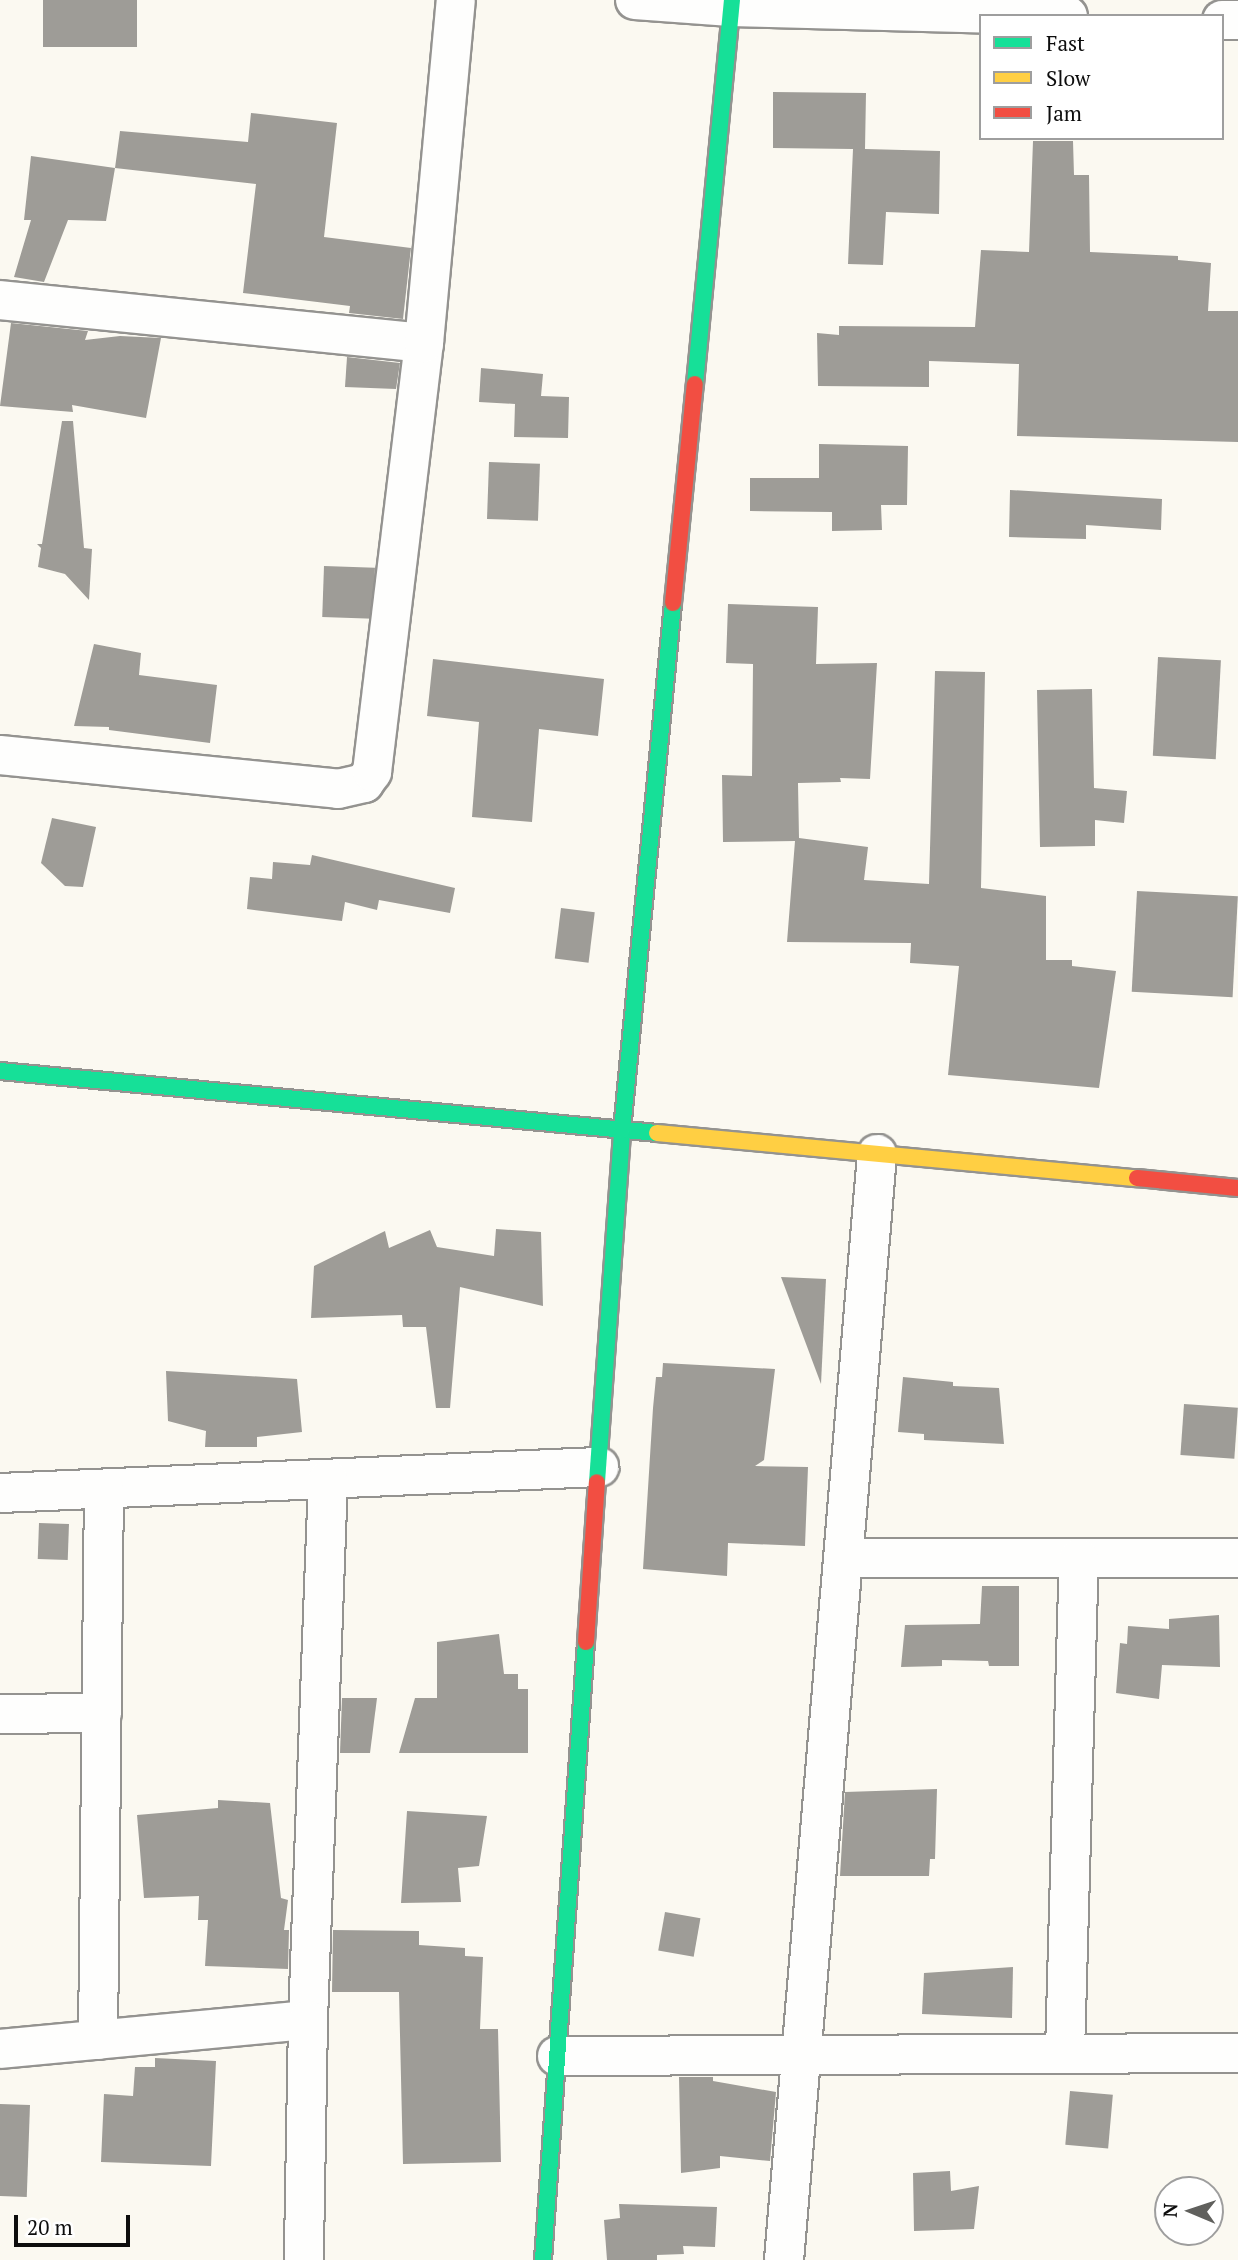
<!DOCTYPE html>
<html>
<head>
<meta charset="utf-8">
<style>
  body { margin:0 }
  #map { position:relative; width:1238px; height:2260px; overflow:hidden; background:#fbf9f1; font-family:"PT Serif",serif }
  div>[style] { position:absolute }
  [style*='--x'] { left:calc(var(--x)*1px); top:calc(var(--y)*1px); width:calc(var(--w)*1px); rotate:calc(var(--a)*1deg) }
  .building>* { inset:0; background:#9e9c97; transform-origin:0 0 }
  .roads { filter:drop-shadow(2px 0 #949390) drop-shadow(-2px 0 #949390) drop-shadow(0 2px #949390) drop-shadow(0 -2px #949390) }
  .street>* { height:38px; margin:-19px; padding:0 19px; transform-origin:19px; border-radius:19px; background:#fefefd }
  .fast>* { height:16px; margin:-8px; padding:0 8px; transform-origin:8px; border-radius:8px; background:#16e098 }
  .slow>* { height:16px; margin:-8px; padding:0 8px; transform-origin:8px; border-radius:8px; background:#ffcf43 }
  .jam>* { height:16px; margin:-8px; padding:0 8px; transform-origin:8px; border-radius:8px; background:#f24e42 }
  span { translate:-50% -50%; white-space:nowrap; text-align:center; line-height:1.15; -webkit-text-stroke:7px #fff; paint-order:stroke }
  .legend { position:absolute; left:979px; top:14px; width:245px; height:126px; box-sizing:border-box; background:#fff; border:2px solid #9e9e9e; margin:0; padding:9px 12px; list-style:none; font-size:21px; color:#0d0d0d }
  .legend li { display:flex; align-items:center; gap:14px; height:35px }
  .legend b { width:35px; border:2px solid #9e9e9e }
  .north { position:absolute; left:1154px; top:2176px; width:70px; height:70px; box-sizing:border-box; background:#fff; border:2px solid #9e9e9e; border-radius:50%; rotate:272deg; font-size:19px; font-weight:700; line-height:28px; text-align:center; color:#0d0d0d }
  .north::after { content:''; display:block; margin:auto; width:24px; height:32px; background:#60605d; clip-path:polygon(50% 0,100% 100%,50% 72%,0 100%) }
  .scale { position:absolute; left:14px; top:2215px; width:116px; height:32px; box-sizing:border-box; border:4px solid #0d0d0d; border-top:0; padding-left:9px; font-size:21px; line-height:24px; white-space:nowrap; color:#0d0d0d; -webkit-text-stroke:5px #fff; paint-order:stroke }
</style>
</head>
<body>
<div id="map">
  <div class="building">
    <div style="left:43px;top:0;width:94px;height:47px"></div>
    <div style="clip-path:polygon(773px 92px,866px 93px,865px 149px,940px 151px,939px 214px,886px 212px,883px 265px,848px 264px,853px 149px,773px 148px)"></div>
    <div style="clip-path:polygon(251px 113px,337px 123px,324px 237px,411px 248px,403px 319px,349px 313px,350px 306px,243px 293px,256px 184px,115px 168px,120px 131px,248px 142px)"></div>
    <div style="clip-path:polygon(1033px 141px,1073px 141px,1074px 175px,1089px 175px,1090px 252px,1178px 256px,1178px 260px,1211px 263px,1208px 311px,1238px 311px,1238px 442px,1017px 436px,1019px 364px,929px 361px,929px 387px,818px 386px,817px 333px,839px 335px,839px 326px,975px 327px,981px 250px,1029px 252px)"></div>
    <div style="clip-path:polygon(31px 156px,115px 168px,106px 221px,68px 220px,44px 282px,14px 277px,31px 220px,24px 220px)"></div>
    <div style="clip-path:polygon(11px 323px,88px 331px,85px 340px,120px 336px,161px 338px,146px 418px,72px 405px,73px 412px,0 406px)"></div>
    <div style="clip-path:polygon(347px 357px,400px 363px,396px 389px,345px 387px)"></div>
    <div style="clip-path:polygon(481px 368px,543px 374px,541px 396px,569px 397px,568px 438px,514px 437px,515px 404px,479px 402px)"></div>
    <div style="clip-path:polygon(62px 421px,73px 421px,84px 548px,92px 549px,89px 600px,65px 574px,38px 567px,41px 548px,37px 544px,42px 544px)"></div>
    <div style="clip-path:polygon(819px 444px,908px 446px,907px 505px,881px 505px,882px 530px,832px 531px,832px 512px,750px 511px,750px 478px,819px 478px)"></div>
    <div style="left:489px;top:462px;width:51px;height:57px;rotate:2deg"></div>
    <div style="clip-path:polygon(1010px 490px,1162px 499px,1161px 530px,1086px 525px,1086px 539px,1009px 537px)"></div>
    <div style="left:324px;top:566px;width:51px;height:51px;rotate:2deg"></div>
    <div style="clip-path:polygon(728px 604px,818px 607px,816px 664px,877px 663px,870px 779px,840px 778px,841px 782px,798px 783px,799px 838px,868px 847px,864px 880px,929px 884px,935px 671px,985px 672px,981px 888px,1046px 896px,1046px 960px,1072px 960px,1072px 966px,1116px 971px,1099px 1088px,948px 1075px,959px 966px,910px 963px,911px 943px,787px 942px,795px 841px,723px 842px,722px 775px,752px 776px,753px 664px,726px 663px)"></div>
    <div style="clip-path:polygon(94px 644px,141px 653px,139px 675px,217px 685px,210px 743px,109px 730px,109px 727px,74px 726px)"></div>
    <div style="left:1158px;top:657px;width:63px;height:99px;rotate:3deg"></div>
    <div style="clip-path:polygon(433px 659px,604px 679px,598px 736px,539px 729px,532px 822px,472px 817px,479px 722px,427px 716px)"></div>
    <div style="clip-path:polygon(1092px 689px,1094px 788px,1127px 791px,1124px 823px,1095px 820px,1095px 846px,1040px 847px,1037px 690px)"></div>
    <div style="clip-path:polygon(52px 818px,96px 827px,83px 887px,65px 886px,41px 863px)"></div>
    <div style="clip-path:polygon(312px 855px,455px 888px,450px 913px,379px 900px,377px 910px,345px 902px,342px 921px,247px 909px,250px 877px,272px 879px,273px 862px,310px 865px)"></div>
    <div style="left:1137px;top:891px;width:101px;height:101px;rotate:3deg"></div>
    <div style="left:561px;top:908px;width:34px;height:51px;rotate:7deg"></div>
    <div style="clip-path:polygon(496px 1229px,541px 1232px,543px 1306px,460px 1287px,450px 1408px,436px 1408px,426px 1327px,403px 1327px,402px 1315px,311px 1318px,314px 1266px,385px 1231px,389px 1248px,430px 1230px,437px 1247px,494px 1256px)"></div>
    <div style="clip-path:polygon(781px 1277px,826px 1279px,821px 1384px)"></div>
    <div style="clip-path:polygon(663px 1363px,775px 1369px,764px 1460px,755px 1466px,808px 1467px,805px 1546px,728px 1543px,727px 1576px,643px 1569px,653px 1408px,656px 1377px,662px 1377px)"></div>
    <div style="clip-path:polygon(166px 1371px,297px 1379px,302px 1432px,257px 1437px,257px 1447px,205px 1447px,206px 1431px,168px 1421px)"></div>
    <div style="clip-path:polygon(903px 1377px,953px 1382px,953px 1386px,999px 1388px,1004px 1444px,924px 1440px,924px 1434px,898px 1432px)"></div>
    <div style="left:1184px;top:1404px;width:54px;height:51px;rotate:4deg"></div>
    <div style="left:39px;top:1523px;width:30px;height:36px;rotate:2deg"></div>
    <div style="clip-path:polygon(982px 1586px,1019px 1586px,1019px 1666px,989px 1666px,988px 1661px,942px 1660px,942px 1666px,901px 1667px,905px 1625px,980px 1624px)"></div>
    <div style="clip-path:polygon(1219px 1615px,1220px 1667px,1162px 1665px,1159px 1699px,1116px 1693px,1120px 1643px,1127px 1644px,1128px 1626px,1169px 1629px,1169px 1619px)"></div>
    <div style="clip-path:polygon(499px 1634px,504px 1674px,518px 1674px,518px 1689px,528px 1689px,528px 1753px,399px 1753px,415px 1698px,437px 1698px,437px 1642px)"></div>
    <div style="clip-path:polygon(342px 1698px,377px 1698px,370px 1753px,340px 1753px)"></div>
    <div style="clip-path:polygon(937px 1789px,935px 1859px,930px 1859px,929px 1876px,840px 1876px,845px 1792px)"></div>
    <div style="clip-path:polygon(218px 1800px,270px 1803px,281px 1898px,288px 1900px,284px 1930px,289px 1930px,288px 1969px,205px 1966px,208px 1920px,198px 1920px,199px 1896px,144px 1898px,137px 1815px,218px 1808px)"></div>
    <div style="clip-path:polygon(407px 1811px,487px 1816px,479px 1866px,458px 1868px,461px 1902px,401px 1903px)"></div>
    <div style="left:665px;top:1912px;width:36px;height:39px;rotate:10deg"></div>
    <div style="clip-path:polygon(333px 1930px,419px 1931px,419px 1945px,465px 1948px,465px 1956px,483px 1957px,480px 2029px,498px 2029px,501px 2162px,403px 2164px,399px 1992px,332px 1992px)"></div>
    <div style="clip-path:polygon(1013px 1967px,1012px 2018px,922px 2014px,924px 1973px)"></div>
    <div style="clip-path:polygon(155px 2058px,216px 2061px,211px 2166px,101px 2162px,104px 2094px,133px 2096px,135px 2067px,155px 2067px)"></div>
    <div style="clip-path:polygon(679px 2077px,713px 2077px,713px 2081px,776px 2092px,770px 2161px,720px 2156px,720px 2168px,681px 2173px)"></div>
    <div style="left:1070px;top:2091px;width:43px;height:54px;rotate:5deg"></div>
    <div style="left:0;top:2104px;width:30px;height:92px;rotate:2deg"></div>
    <div style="clip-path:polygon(950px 2171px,951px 2191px,979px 2186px,974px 2229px,914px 2231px,913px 2173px)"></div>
    <div style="clip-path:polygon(619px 2204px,717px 2207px,715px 2247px,683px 2246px,684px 2254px,657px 2255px,657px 2260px,607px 2260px,604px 2220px,620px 2218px)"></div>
  </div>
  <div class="roads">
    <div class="street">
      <div style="--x:635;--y:0;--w:96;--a:4.2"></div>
      <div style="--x:731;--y:7;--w:337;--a:1.5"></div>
      <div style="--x:1222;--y:20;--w:16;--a:0"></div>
      <div style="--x:0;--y:300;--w:426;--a:5.8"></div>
      <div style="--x:0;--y:755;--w:340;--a:5.7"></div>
      <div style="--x:338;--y:789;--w:27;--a:-13"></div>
      <div style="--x:364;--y:783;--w:14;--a:-54"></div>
      <div style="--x:372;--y:772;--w:432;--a:-83.1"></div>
      <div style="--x:424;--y:343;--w:344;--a:-84.7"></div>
      <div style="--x:0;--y:1493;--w:600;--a:-2.49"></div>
      <div style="--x:843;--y:1558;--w:395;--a:0"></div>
      <div style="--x:0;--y:1714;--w:102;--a:-0.6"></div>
      <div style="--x:308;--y:2020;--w:541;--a:-87.88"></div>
      <div style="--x:98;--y:2040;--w:551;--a:-89.38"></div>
      <div style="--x:0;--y:2049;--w:309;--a:-5.4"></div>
      <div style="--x:308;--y:2020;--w:240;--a:91"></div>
      <div style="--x:1065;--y:2052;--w:494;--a:-88.4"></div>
      <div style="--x:557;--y:2056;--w:681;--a:-0.25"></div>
      <div style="--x:784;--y:2260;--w:1110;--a:-85.19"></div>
    </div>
    <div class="fast">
      <div style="--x:695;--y:384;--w:386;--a:-84.5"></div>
      <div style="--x:0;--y:1071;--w:660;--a:5.39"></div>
      <div style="--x:597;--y:1482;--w:353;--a:-85.9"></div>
      <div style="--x:622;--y:1130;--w:529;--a:-84.47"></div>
      <div style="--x:543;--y:2260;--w:619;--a:-86.02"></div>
    </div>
    <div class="slow">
      <div style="--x:657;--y:1133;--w:482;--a:5.4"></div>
    </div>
    <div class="jam">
      <div style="--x:673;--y:603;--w:220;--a:-84.3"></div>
      <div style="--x:1137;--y:1178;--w:101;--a:5.7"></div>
      <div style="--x:586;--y:1642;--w:160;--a:-86.1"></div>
    </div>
  </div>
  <ul class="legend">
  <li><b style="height:9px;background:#16e098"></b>Fast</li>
  <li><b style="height:9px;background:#ffcf43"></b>Slow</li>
  <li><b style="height:9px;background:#f24e42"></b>Jam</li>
  </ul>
  <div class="north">N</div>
  <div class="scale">20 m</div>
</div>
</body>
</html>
